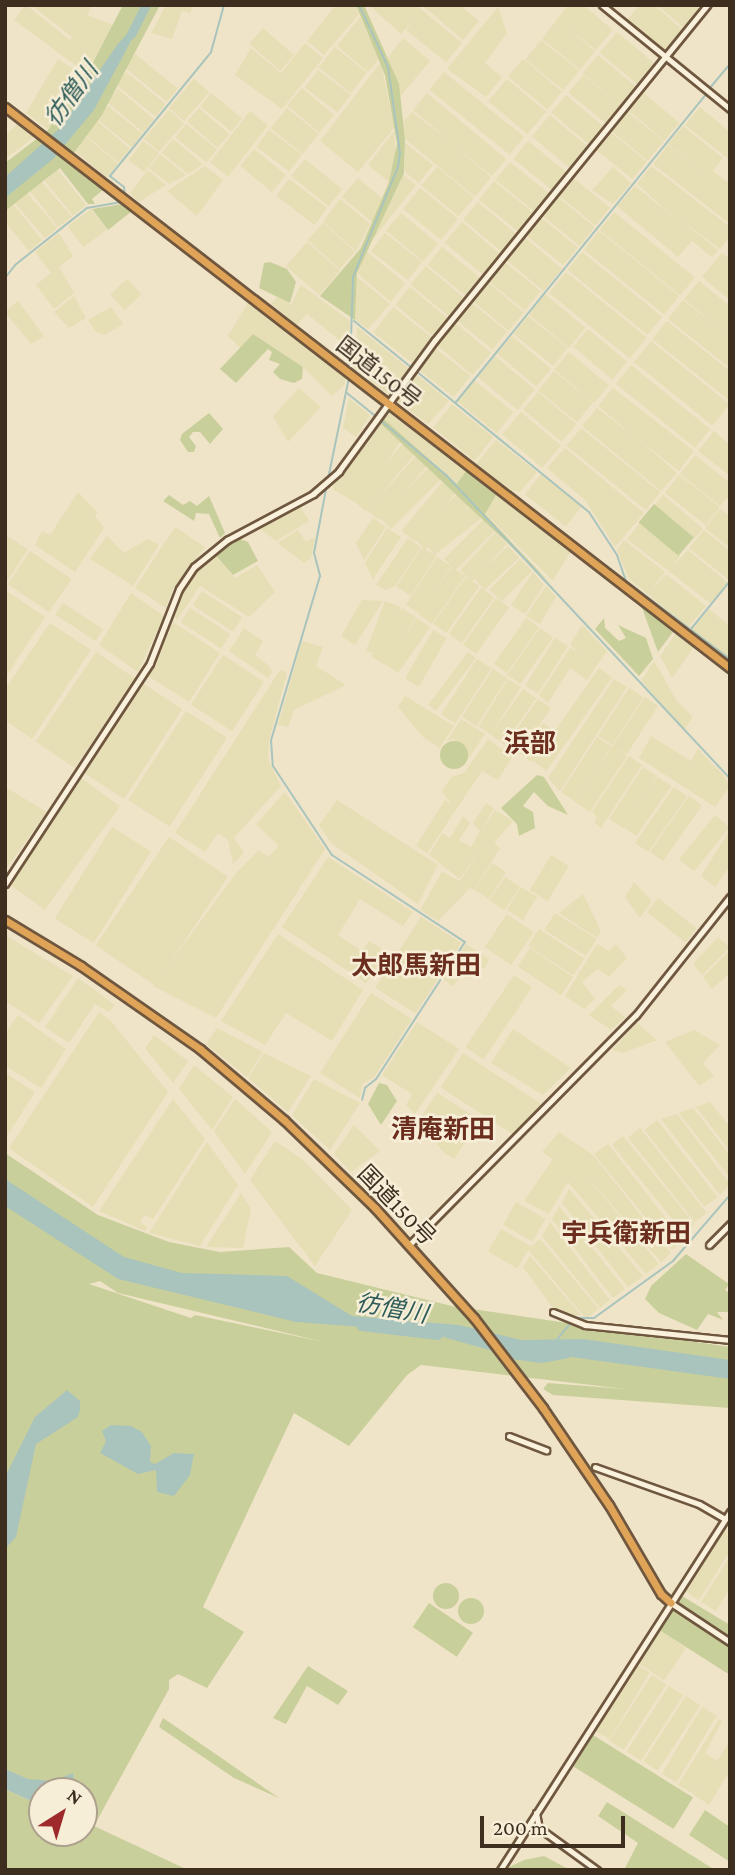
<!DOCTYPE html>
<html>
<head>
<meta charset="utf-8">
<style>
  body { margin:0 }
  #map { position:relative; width:735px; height:1875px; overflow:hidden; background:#f0e4c8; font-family:"Crimson Pro","Noto Sans JP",serif }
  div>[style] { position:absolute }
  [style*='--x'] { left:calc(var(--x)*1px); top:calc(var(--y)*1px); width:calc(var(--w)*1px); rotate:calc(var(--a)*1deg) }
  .farmland>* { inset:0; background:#e6deb5; transform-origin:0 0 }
  .green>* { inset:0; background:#c9cf9b; transform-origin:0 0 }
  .round { border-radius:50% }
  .water>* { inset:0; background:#a9c4bc }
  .stream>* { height:2px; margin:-1px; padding:0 1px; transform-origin:1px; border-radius:1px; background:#a9c4bc }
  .river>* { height:9px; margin:-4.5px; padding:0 4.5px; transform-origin:4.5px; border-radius:4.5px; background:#a9c4bc }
  .roads { filter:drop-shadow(2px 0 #6f573f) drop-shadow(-2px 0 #6f573f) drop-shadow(0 2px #6f573f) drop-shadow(0 -2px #6f573f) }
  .secondary>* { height:5px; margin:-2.5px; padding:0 2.5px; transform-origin:2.5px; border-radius:2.5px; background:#faf1dc }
  .highway>* { height:7px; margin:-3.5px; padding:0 3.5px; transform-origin:3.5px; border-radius:3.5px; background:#e0a458 }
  span { translate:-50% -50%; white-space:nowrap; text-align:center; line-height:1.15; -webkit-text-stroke:5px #f7eed8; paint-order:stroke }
  .street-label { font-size:23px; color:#3d2e20 }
  .water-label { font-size:24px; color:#2f5d5a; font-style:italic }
  .quarter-label { font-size:26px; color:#6b2e1e; font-weight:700 }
  .frame { position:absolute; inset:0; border:7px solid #3d2e20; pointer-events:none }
  .north { position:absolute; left:28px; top:1777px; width:70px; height:70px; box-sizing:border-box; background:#f7eed8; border:2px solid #ada18e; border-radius:50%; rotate:37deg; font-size:19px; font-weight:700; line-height:28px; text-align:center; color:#3d2e20 }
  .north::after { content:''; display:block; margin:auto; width:24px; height:32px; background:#9e2a2b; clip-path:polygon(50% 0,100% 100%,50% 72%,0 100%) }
  .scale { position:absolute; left:480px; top:1816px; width:145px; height:32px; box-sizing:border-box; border:4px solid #3d2e20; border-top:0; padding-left:9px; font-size:21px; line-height:24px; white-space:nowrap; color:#3d2e20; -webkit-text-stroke:5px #f7eed8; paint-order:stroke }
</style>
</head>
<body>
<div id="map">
  <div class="farmland">
    <div style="clip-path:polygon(26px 5px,70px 40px,72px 37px,31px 5px,92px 5px,87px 15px,113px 25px,86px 73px,14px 20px)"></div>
    <div style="clip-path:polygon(166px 5px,193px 5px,190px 13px,182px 11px,172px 39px,151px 33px)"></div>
    <div style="clip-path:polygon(336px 5px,356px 5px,359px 14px,324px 55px,307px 41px)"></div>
    <div style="clip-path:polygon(369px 5px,416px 5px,462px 43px,446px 62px,406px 30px,416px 17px,401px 34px)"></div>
    <div style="clip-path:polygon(422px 5px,460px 5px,479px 21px,463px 40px)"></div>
    <div style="clip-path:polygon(568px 5px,583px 5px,613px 30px,596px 50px,566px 27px,595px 51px,580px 70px,542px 39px)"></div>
    <div style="clip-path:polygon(639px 5px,654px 5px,684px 31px,665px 53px,627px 20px)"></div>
    <div style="clip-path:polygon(657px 5px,695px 5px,701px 10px,685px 29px)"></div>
    <div style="clip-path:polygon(498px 7px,507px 33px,485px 63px,502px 77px,486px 97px,447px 69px)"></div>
    <div style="clip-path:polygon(360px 17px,379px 59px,368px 72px,337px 46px)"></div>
    <div style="left:263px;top:28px;width:41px;height:21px;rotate:41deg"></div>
    <div style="left:617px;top:32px;width:52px;height:27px;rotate:40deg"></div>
    <div style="clip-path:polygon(403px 38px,430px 61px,399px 98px,388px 57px)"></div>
    <div style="left:541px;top:40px;width:49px;height:25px;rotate:39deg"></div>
    <div style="clip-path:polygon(305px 43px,323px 58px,282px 109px,235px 75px,251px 48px,281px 73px)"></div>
    <div style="left:335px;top:47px;width:41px;height:26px;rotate:39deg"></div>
    <div style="left:135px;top:54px;width:55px;height:17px;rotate:39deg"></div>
    <div style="left:598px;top:55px;width:52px;height:24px;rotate:40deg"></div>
    <div style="clip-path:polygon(58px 59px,84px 76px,48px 129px,26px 113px)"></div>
    <div style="left:523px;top:59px;width:51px;height:23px;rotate:40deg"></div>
    <div style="clip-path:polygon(381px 62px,394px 128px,358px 172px,320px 141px)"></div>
    <div style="left:318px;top:70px;width:41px;height:22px;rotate:37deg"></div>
    <div style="left:126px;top:72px;width:51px;height:16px;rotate:39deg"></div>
    <div style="left:444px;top:72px;width:103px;height:23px;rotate:39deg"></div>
    <div style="left:583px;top:75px;width:51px;height:23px;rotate:39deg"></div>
    <div style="left:194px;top:79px;width:20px;height:38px;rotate:41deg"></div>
    <div style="left:507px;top:79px;width:51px;height:29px;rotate:40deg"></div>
    <div style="left:302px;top:88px;width:42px;height:23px;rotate:40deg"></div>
    <div style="left:118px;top:89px;width:47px;height:17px;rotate:40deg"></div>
    <div style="left:640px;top:90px;width:51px;height:23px;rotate:40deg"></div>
    <div style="left:211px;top:93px;width:40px;height:17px;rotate:39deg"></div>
    <div style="clip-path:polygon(427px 93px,506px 159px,492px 176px,452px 144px,491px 177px,475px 197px,405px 139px,404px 121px,412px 112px,452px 143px,413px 110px)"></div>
    <div style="left:566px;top:95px;width:52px;height:23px;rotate:40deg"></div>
    <div style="left:108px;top:106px;width:44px;height:17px;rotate:39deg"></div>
    <div style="clip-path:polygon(700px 107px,730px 132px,730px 160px,685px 125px)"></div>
    <div style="left:199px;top:108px;width:40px;height:18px;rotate:41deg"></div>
    <div style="left:287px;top:108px;width:41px;height:26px;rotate:39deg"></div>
    <div style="left:624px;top:109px;width:51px;height:25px;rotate:39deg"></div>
    <div style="left:169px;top:110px;width:20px;height:38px;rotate:41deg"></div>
    <div style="left:250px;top:111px;width:23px;height:65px;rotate:38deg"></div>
    <div style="left:550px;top:115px;width:52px;height:28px;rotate:40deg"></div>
    <div style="left:97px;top:121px;width:43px;height:18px;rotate:40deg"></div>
    <div style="clip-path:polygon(18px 123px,35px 136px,5px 159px,5px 136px)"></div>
    <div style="left:186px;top:124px;width:40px;height:17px;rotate:39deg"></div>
    <div style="clip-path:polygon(683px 126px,723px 158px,713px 171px,730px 184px,730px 224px,653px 164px,668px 145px,708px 177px,668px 144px)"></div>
    <div style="left:269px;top:130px;width:41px;height:21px;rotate:37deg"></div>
    <div style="left:608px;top:130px;width:50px;height:23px;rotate:39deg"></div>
    <div style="clip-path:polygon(394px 131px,396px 162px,389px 182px,368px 165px)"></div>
    <div style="left:85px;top:136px;width:43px;height:18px;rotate:40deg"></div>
    <div style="clip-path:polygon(173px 139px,203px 164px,188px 174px,162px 153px)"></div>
    <div style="left:143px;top:141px;width:20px;height:24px;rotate:37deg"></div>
    <div style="left:528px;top:141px;width:51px;height:23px;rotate:39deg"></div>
    <div style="clip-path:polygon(405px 143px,433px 165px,419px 183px,405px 172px)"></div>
    <div style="left:254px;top:149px;width:41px;height:22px;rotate:39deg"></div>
    <div style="clip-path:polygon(160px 154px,186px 175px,169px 184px,149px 168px)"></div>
    <div style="left:305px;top:159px;width:48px;height:22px;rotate:39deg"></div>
    <div style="left:510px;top:162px;width:51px;height:23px;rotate:39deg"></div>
    <div style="clip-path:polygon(205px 166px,223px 180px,197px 216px,167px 191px)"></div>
    <div style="clip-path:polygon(651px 166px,730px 227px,730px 237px,720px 249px,677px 217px,718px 250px,712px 257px,692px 241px,678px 257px,617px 206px,635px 186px,675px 218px,637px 184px)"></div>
    <div style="left:437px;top:167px;width:48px;height:24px;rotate:40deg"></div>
    <div style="clip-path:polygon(613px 167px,631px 183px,613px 204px,592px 190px)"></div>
    <div style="left:58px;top:170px;width:45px;height:17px;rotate:51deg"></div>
    <div style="clip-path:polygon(148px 170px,166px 185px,139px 202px,130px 193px)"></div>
    <div style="clip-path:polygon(403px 175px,416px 185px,374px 238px,374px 235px)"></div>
    <div style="left:571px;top:176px;width:50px;height:23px;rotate:39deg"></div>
    <div style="clip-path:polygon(358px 178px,382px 198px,372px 222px,342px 197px)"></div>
    <div style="left:289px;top:179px;width:48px;height:21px;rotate:37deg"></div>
    <div style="left:494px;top:181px;width:53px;height:24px;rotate:39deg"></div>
    <div style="clip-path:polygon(42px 182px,72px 217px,58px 227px,30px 191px)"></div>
    <div style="left:420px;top:188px;width:49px;height:27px;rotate:39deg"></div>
    <div style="left:27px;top:193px;width:46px;height:16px;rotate:49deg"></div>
    <div style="left:555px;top:195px;width:51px;height:24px;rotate:39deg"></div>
    <div style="clip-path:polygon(340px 199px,370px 224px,356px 251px,323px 222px)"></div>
    <div style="left:478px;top:202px;width:52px;height:23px;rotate:40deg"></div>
    <div style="clip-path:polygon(13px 204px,42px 240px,29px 251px,5px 222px,5px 211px)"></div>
    <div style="left:91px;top:209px;width:26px;height:29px;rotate:53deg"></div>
    <div style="left:614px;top:212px;width:104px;height:23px;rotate:39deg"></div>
    <div style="left:401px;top:213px;width:48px;height:23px;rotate:40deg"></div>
    <div style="left:539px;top:216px;width:50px;height:23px;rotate:39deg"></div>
    <div style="left:462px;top:222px;width:52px;height:27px;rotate:40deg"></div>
    <div style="left:323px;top:223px;width:43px;height:23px;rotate:42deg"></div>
    <div style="left:599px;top:231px;width:103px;height:24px;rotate:39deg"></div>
    <div style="clip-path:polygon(59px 233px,73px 256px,59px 267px,74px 293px,54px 309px,36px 285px,51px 273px,35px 252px)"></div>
    <div style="left:385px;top:233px;width:47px;height:23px;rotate:38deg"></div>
    <div style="left:523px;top:236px;width:51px;height:29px;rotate:40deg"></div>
    <div style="left:307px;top:242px;width:44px;height:32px;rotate:41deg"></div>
    <div style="left:442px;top:247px;width:51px;height:23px;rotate:39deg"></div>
    <div style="clip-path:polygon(366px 251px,405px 283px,391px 302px,358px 274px)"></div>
    <div style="left:582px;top:252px;width:103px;height:23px;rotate:39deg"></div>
    <div style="clip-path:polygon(722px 253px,730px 259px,730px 300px,702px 277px)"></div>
    <div style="left:501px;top:259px;width:51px;height:25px;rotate:39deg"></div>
    <div style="left:426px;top:266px;width:52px;height:24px;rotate:40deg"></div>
    <div style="left:566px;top:272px;width:104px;height:27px;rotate:39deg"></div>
    <div style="clip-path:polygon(357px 277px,390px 304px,368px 329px,355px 320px)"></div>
    <div style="left:127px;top:279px;width:21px;height:23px;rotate:47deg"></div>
    <div style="left:484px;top:279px;width:52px;height:24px;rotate:40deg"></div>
    <div style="clip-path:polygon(699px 281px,730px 306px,730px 335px,724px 332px,730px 337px,730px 368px,668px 319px,683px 300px,723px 331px,684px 299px)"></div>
    <div style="clip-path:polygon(301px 285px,350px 321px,349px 348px,307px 314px,297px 325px,271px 304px,278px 296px,291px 305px)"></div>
    <div style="left:410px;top:287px;width:52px;height:23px;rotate:40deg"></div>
    <div style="left:545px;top:294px;width:53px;height:26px;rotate:40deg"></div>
    <div style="clip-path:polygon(74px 296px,86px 318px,69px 328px,54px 312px)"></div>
    <div style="left:468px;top:300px;width:50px;height:23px;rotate:39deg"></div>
    <div style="clip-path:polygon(18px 301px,44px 336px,31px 344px,5px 312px)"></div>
    <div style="clip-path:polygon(249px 301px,345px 375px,345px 384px,332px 396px,303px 367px,253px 334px,240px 348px,228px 336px)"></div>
    <div style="clip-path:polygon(111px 307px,123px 324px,104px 335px,96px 332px,88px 320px)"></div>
    <div style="left:393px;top:307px;width:49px;height:32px;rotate:38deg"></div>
    <div style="left:528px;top:316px;width:51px;height:23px;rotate:39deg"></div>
    <div style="left:452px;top:320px;width:51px;height:29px;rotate:40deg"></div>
    <div style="clip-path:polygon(667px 321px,730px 371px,730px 401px,652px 339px)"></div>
    <div style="clip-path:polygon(357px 327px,449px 401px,428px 424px,354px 368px)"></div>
    <div style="left:588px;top:329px;width:51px;height:23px;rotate:40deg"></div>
    <div style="left:512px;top:336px;width:51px;height:23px;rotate:40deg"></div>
    <div style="left:651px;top:341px;width:101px;height:27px;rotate:39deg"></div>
    <div style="left:431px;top:345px;width:50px;height:27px;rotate:38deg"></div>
    <div style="left:569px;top:352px;width:52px;height:23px;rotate:40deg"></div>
    <div style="left:495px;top:356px;width:52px;height:27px;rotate:40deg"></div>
    <div style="left:631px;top:365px;width:102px;height:24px;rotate:39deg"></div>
    <div style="left:554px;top:371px;width:50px;height:25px;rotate:39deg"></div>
    <div style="left:474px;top:380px;width:51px;height:27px;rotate:39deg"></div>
    <div style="clip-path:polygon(299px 388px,321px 407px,288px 442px,273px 416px)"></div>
    <div style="clip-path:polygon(613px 388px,694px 451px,679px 471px,638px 439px,677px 473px,661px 491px,582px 426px,597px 408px,636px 438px,598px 406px)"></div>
    <div style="left:538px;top:392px;width:50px;height:23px;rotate:40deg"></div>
    <div style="clip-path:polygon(349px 398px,370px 415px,356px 437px,343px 428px)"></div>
    <div style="left:452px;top:404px;width:53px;height:30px;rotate:39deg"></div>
    <div style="clip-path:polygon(388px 412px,466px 471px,458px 484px,383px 418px)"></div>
    <div style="left:521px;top:412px;width:52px;height:29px;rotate:40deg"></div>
    <div style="clip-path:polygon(381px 424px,401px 441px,358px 504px,334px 490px,333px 483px)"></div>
    <div style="left:581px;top:428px;width:102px;height:23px;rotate:39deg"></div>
    <div style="clip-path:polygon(714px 431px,730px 445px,730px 476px,698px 451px)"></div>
    <div style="clip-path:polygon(496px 440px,537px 472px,520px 492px,508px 490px,476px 464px)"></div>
    <div style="left:403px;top:443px;width:16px;height:76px;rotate:40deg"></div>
    <div style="clip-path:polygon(565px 448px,644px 513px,615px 547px,585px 500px,547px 468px)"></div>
    <div style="left:417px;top:455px;width:15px;height:74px;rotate:42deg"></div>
    <div style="clip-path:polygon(695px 455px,730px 483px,730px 495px,720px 506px,680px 474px)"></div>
    <div style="left:430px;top:466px;width:17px;height:72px;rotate:45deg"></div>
    <div style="left:541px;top:474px;width:52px;height:26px;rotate:38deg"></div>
    <div style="left:679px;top:475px;width:52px;height:23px;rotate:38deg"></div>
    <div style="left:444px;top:480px;width:17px;height:66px;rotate:40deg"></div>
    <div style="clip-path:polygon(78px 492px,97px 512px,95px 516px,104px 528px,75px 572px,35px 545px,42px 531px,50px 535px)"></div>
    <div style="left:458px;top:493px;width:17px;height:63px;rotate:45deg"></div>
    <div style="clip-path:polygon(496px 495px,571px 551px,553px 581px,485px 513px)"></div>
    <div style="left:663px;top:495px;width:52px;height:13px;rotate:40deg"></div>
    <div style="clip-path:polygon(299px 504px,309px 521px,276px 541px,258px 527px)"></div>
    <div style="left:471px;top:506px;width:16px;height:59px;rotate:52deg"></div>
    <div style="clip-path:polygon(720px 509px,730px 516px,730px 548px,705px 528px)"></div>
    <div style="clip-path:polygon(373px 518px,386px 527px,364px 560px,356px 543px)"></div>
    <div style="left:483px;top:520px;width:16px;height:55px;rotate:45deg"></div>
    <div style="clip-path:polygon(640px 523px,680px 556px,671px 568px,688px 550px,728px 583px,710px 603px,627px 539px)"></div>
    <div style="clip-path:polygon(175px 527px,205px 547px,173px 589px,166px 608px,135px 588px)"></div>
    <div style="clip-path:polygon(387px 528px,401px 537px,373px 579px,365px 563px)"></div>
    <div style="clip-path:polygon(298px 530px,306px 542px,315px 537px,311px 558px,304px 563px,278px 543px)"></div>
    <div style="clip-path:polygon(704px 530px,730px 551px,729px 580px,689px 548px)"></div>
    <div style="left:495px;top:533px;width:16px;height:51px;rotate:43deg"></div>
    <div style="clip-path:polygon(5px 535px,28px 549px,6px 583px,5px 582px)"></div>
    <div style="clip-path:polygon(107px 536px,124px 553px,148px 539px,159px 545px,133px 586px,90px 559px)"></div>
    <div style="clip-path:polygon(408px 538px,421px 547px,395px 586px,386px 590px,376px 585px)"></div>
    <div style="clip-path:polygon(624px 540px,665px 572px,649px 592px,666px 574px,706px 606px,688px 627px,629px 579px,617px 550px)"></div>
    <div style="left:508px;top:546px;width:16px;height:47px;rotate:47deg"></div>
    <div style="left:422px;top:547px;width:17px;height:47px;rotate:33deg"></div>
    <div style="left:30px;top:551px;width:50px;height:40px;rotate:34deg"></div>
    <div style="clip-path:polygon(211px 551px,235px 578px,257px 565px,275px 592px,249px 617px,200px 586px,177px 620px,170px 612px,191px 572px)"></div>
    <div style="left:437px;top:557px;width:17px;height:57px;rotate:33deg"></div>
    <div style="left:520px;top:559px;width:17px;height:43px;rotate:45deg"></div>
    <div style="left:452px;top:567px;width:16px;height:58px;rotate:35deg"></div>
    <div style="clip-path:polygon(533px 572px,544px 585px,525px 614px,511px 605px)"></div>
    <div style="left:466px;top:577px;width:16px;height:57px;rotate:35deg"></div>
    <div style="clip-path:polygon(546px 586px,556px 597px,540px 624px,526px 616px)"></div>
    <div style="left:481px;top:588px;width:16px;height:56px;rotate:35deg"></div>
    <div style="clip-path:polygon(5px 590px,45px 617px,5px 678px)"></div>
    <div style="left:202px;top:591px;width:48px;height:17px;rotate:33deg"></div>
    <div style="clip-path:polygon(131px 593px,164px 616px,138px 672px,99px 645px)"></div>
    <div style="left:496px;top:598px;width:16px;height:57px;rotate:35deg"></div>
    <div style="clip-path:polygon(362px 600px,383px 601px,355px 645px,341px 636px)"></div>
    <div style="left:385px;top:601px;width:17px;height:53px;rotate:21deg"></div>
    <div style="left:63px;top:603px;width:48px;height:14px;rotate:33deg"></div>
    <div style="left:190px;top:608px;width:48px;height:17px;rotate:33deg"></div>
    <div style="left:402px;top:608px;width:17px;height:57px;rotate:33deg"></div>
    <div style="clip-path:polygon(709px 609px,730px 626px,730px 661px,692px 630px)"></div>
    <div style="left:417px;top:618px;width:16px;height:56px;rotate:35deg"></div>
    <div style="left:526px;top:618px;width:16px;height:56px;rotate:35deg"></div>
    <div style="clip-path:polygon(173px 622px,220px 653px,189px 702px,148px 676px)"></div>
    <div style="clip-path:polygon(50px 623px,91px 650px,32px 739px,5px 720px,5px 689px)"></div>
    <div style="clip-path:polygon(582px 625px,607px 651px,587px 680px,570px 668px,548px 703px,539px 695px,570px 648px,580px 653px,570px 645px)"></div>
    <div style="clip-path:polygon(244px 628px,263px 641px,255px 655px,269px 666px,272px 672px,268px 678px,229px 651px)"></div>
    <div style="left:540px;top:628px;width:16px;height:57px;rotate:35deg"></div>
    <div style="left:433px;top:630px;width:16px;height:56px;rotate:30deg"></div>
    <div style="clip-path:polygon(676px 633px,694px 647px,672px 678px,660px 656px)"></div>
    <div style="left:555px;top:638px;width:15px;height:56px;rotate:32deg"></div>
    <div style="clip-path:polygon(302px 641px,323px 647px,316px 666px,346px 685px,294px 710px,288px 727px,278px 725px)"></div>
    <div style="left:96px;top:652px;width:47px;height:108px;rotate:34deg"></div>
    <div style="left:468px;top:652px;width:10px;height:66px;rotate:37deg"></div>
    <div style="left:223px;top:655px;width:49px;height:59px;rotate:33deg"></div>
    <div style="left:477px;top:659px;width:17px;height:66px;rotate:33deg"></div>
    <div style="clip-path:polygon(654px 661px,677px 701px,693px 717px,684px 730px,641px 681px)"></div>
    <div style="left:599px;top:668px;width:16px;height:114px;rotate:35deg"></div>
    <div style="left:493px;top:669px;width:17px;height:57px;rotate:33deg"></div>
    <div style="clip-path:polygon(280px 670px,287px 673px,269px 740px,268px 759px,281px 786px,234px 838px,244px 853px,233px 864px,228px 840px,218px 833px,205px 852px,175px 833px)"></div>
    <div style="left:508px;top:679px;width:15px;height:56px;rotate:32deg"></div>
    <div style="clip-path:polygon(614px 679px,627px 687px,560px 791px,548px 778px)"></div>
    <div style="left:142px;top:683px;width:48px;height:107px;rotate:33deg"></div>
    <div style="left:629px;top:688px;width:17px;height:57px;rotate:33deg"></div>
    <div style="left:523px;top:689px;width:16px;height:56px;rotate:35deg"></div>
    <div style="clip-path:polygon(405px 696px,454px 726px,440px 748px,424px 738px,398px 707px)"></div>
    <div style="clip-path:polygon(645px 697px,658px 706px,627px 754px,618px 748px,627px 756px,590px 812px,575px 802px)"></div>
    <div style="left:538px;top:699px;width:16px;height:57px;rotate:35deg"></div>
    <div style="left:186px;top:711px;width:49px;height:106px;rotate:33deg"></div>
    <div style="clip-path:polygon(461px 719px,485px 734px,464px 765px,466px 753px,454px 739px,447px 741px)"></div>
    <div style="left:543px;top:723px;width:15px;height:38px;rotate:37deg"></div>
    <div style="clip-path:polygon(651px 736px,691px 761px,698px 749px,723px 775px,730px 786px,715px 807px,639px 758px)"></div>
    <div style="left:597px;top:737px;width:17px;height:66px;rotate:33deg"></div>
    <div style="clip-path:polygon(488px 739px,512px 757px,498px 780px,482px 771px,427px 853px,416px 846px,445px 800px,452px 805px,442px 792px,451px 777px,464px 773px)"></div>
    <div style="clip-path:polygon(629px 756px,642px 765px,601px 828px,594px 822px,597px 817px,592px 812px)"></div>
    <div style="left:643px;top:767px;width:17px;height:62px;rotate:33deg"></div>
    <div style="left:658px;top:777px;width:16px;height:61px;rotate:35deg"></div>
    <div style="left:81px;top:778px;width:48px;height:128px;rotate:36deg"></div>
    <div style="clip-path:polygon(5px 787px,47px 812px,5px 870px)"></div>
    <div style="left:674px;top:787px;width:16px;height:68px;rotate:35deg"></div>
    <div style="clip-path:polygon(285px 792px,325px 849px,216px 1018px,153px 986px,236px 873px,259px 850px,268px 857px,279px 846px,256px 824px)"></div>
    <div style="left:689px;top:796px;width:16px;height:68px;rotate:35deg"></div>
    <div style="clip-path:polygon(337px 800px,438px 865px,418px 904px,331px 843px,319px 825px)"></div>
    <div style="clip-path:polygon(486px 803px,494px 808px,481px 832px,495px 810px,513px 821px,494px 843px,500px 848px,474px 890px,470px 888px,438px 921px,420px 910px,442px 872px,460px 881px,487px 838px,460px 879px,429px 855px,442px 833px,450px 838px,463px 816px,470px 823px,459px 840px,471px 847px,480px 831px,473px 823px)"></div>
    <div style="left:715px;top:815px;width:19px;height:57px;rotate:39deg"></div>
    <div style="left:112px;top:827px;width:46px;height:108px;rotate:32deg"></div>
    <div style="clip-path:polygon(730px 830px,730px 866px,715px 887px,701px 876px)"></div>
    <div style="left:169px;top:837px;width:71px;height:131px;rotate:34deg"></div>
    <div style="left:551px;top:855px;width:21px;height:41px;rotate:31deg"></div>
    <div style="clip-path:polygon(328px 857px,413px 912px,403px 926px,360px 899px,338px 935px,362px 951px,369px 941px,389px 953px,366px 983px,282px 927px)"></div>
    <div style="left:492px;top:863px;width:17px;height:32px;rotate:33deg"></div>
    <div style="left:505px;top:877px;width:18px;height:28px;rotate:34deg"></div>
    <div style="clip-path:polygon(634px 882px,652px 901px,640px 918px,625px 897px)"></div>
    <div style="left:521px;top:887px;width:19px;height:27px;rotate:32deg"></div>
    <div style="clip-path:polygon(583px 894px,601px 931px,597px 938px,559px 913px)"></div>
    <div style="left:658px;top:898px;width:49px;height:18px;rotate:38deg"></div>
    <div style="left:555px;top:913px;width:49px;height:20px;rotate:32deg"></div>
    <div style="left:507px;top:914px;width:32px;height:40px;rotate:34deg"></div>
    <div style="left:421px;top:917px;width:48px;height:84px;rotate:33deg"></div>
    <div style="left:539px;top:929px;width:54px;height:20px;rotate:33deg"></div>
    <div style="clip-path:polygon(278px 934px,363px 990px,332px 1041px,286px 1013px,265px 1045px,221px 1021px)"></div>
    <div style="clip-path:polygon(5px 935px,73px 976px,39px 1023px,5px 1001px)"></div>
    <div style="clip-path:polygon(718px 937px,730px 947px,702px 975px,693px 964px)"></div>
    <div style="clip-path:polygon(466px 944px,489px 959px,484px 969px,471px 962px,453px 986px,443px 979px)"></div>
    <div style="clip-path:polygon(597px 944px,609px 951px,616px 944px,627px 958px,609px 977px,598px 969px,582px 982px,595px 999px,584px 1009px,565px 996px)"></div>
    <div style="left:530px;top:948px;width:52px;height:22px;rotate:34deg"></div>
    <div style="clip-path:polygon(730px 950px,730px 973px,712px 989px,703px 977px)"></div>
    <div style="left:514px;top:975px;width:22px;height:87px;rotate:34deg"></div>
    <div style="clip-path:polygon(78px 978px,115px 1005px,109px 1012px,95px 1004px,69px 1043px,45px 1027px)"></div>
    <div style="clip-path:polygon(619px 985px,627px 990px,611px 1006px,625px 1017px,611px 1030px,589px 1015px)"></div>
    <div style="clip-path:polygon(371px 993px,412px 1019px,374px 1077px,362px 1084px,360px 1098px,320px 1073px)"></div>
    <div style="clip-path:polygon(99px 1012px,111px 1021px,168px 1092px,93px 1207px,9px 1148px)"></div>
    <div style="clip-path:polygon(18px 1015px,66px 1049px,41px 1088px,5px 1066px,5px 1034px)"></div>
    <div style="clip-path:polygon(417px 1022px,459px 1049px,415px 1114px,406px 1105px,412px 1094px,382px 1075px)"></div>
    <div style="clip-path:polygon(637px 1023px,657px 1040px,623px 1053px,612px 1050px)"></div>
    <div style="clip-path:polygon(217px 1028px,263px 1052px,247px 1077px,206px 1044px)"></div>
    <div style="clip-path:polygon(513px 1029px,571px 1068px,543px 1095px,491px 1063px)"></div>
    <div style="clip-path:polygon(694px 1030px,720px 1045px,703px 1063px,714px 1076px,699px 1086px,665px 1042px)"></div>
    <div style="clip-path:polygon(154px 1035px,188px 1061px,173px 1083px,145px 1048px)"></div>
    <div style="clip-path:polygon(264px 1053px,311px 1076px,288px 1112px,248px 1078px)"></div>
    <div style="left:463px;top:1053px;width:93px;height:41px;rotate:33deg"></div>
    <div style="clip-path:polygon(194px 1065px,233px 1097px,212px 1130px,179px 1089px)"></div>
    <div style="clip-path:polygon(5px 1073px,35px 1092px,5px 1139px)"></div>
    <div style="clip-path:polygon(314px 1079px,360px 1103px,330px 1150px,292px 1115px)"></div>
    <div style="clip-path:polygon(437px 1093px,480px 1120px,454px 1159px,443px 1152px,419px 1120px)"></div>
    <div style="clip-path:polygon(173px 1099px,205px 1139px,153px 1219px,145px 1215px,140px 1222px,147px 1227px,145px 1231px,99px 1211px)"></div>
    <div style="clip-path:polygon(235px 1099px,272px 1132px,245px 1174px,214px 1131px)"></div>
    <div style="clip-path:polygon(710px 1102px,730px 1127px,730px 1151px,696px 1107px)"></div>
    <div style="clip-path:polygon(693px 1108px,730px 1155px,730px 1178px,679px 1113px)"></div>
    <div style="clip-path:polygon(677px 1114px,730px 1184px,720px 1195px,661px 1119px)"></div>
    <div style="left:657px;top:1120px;width:98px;height:16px;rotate:52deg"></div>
    <div style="clip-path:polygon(354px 1125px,380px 1151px,351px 1172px,334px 1154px)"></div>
    <div style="left:640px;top:1128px;width:108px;height:15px;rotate:52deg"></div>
    <div style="clip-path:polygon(559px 1132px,593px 1155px,671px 1253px,661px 1262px,579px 1167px,659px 1264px,646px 1274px,568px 1182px,549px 1214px,524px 1201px,553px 1159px,542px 1152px)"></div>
    <div style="left:623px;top:1136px;width:114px;height:14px;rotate:51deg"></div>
    <div style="clip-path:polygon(275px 1141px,302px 1159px,352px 1210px,315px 1266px,250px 1180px)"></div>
    <div style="clip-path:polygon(207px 1142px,238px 1185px,200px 1246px,149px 1233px)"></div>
    <div style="clip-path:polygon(608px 1144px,682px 1239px,672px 1250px,594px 1154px)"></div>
    <div style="clip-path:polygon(569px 1189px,643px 1276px,628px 1287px,562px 1203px)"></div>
    <div style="clip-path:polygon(241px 1193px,251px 1209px,243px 1248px,206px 1247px)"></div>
    <div style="left:516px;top:1202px;width:34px;height:26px;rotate:30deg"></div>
    <div style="clip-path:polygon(559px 1206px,625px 1289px,613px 1298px,552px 1219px)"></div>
    <div style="clip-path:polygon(550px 1222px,610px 1300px,600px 1308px,542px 1236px)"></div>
    <div style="left:501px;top:1229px;width:34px;height:26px;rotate:30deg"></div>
    <div style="left:540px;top:1239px;width:91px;height:16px;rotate:50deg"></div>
    <div style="clip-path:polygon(530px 1256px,581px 1315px,558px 1315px,523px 1267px)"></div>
    <div style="clip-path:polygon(726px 1525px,730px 1551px,699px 1600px,685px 1591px)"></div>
    <div style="clip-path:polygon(730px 1556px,730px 1588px,716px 1611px,701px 1602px)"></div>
    <div style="left:656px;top:1628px;width:36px;height:39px;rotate:34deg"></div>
    <div style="left:635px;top:1664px;width:17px;height:78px;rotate:31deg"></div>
    <div style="left:652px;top:1675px;width:17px;height:78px;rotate:33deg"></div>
    <div style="left:669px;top:1686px;width:17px;height:78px;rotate:33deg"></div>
    <div style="left:686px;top:1696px;width:17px;height:78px;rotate:33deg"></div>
    <div style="left:702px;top:1707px;width:17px;height:78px;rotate:31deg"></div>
    <div style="clip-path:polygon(719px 1719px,722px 1721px,705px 1753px,717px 1761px,730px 1741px,730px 1771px,709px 1805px,694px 1795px,700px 1786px,694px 1794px,678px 1785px)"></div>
  </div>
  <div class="green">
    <div style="clip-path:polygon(123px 5px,160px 5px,102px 115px,67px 162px,103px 190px,92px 199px,95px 204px,88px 204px,60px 168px,5px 211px,5px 163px,47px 131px,92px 64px)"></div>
    <div style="clip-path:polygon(356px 5px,364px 5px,399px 84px,405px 139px,404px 173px,357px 273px,355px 320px,320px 296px,361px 248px,389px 182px,397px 144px,385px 75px)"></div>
    <div style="clip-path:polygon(123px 204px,132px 211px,108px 230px,92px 209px)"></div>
    <div style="clip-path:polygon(270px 262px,287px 269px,296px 282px,290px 303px,259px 288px,264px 263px)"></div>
    <div style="clip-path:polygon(253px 334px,303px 367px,302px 379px,294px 383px,280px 379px,273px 372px,280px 364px,269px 360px,272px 352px,268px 349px,236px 383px,220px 369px)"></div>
    <div style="clip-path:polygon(209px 413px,223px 429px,210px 444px,200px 432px,193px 432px,189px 437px,196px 446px,194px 452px,188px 452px,180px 440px,182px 434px)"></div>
    <div style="clip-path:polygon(383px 418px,457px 484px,466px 471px,496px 495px,485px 514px,551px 584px,381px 424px)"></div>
    <div style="clip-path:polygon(169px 495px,183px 505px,190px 501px,197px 506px,209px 496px,225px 533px,220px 538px,209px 514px,196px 513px,194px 521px,163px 501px)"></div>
    <div style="left:654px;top:504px;width:52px;height:24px;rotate:40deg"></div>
    <div style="clip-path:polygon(237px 538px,248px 542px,258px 561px,233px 575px,217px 557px,217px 551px)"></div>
    <div style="clip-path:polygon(641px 605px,673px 632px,658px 652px)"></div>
    <div style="clip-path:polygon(604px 618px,605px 628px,619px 641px,626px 638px,618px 625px,646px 638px,653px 659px,639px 676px,595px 629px)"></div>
    <div class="round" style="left:440px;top:741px;width:28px;height:28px"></div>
    <div style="clip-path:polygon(537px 775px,544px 777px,568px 815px,548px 806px,534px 792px,523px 806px,533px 812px,535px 828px,519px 836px,517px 824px,501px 808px)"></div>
    <div style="clip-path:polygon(379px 1083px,387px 1085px,397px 1101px,381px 1125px,368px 1104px)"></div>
    <div style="clip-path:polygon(evenodd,5px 1153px,98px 1215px,169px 1242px,220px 1252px,289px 1247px,317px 1273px,452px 1306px,730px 1347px,730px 1408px,553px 1395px,543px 1389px,548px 1383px,625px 1389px,421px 1365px,407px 1375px,349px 1446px,294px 1413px,203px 1607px,244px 1632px,207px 1688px,178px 1674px,169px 1680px,169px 1689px,94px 1826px,188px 1870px,5px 1870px,5px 1789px,42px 1806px,42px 1833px,84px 1833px,84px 1791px,42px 1791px,5px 1781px,5px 1153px,100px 1281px,118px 1293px,324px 1342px,195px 1315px,191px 1318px,89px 1284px,100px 1281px)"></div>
    <div style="clip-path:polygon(686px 1254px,729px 1284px,725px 1290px,730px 1294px,730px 1312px,717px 1312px,723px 1320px,708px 1314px,697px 1330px,659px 1313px,645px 1299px,651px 1286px)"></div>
    <div class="round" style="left:433px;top:1583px;width:26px;height:26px"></div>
    <div style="clip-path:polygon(677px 1593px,730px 1625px,730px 1675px,656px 1628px)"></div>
    <div class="round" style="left:458px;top:1598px;width:26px;height:26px"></div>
    <div style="left:429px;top:1603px;width:53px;height:29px;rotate:34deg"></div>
    <div style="clip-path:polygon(308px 1666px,348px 1691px,338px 1705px,307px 1686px,286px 1724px,273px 1718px)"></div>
    <div style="clip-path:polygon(163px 1718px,220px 1757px,279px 1798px,234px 1778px,159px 1727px)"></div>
    <div style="left:593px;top:1735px;width:118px;height:37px;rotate:32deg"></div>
    <div style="clip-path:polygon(607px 1802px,715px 1870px,624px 1870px,638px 1843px,598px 1816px)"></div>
    <div style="clip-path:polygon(705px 1810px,730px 1827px,730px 1862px,689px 1835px)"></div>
    <div style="clip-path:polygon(544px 1856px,570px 1870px,503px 1870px,524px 1860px)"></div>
  </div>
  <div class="water">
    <div style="clip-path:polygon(146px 13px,94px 110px,53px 159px,5px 198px,5px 177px,61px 127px,117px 45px)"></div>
    <div style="clip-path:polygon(5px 1179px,124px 1257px,182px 1273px,287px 1276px,352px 1316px,459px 1325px,522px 1340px,583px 1339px,730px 1360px,730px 1379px,557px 1355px,503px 1354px,426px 1332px,296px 1322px,118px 1279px,5px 1206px)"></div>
    <div style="clip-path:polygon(67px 1390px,80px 1401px,80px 1410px,78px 1417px,36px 1444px,16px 1537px,5px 1549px,5px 1477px,35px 1417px)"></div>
    <div style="clip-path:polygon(111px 1425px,131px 1426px,142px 1432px,151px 1446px,150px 1462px,155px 1464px,174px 1453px,194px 1454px,190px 1475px,174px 1496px,157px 1492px,156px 1470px,138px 1474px,100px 1453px,106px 1441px,102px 1431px)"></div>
    <div style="clip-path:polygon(5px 1769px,28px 1779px,54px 1781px,73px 1773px,75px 1791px,42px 1791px,42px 1806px,5px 1789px)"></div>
  </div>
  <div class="stream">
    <div style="--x:709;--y:89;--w:33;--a:-50"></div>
    <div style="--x:125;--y:198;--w:11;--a:-95"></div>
    <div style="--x:124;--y:187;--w:18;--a:-142"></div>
    <div style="--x:110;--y:176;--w:160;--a:-50.8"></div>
    <div style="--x:211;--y:52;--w:49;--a:-74.5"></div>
    <div style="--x:5;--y:278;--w:16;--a:-52"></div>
    <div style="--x:15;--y:265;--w:92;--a:-38.4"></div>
    <div style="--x:87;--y:208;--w:35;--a:-10"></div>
    <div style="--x:354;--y:321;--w:75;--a:39"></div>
    <div style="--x:350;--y:369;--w:92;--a:-88.1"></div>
    <div style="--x:353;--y:277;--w:119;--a:-67.8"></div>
    <div style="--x:398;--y:167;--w:14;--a:-82"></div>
    <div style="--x:400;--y:153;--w:87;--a:-97.9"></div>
    <div style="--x:388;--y:67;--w:68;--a:-115.1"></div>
    <div style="--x:416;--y:371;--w:223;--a:39.2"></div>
    <div style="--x:589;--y:512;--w:51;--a:56.9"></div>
    <div style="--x:617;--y:555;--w:28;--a:71"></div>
    <div style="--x:626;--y:581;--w:130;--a:36.9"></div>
    <div style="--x:347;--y:393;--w:36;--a:39"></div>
    <div style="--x:456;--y:402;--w:397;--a:-50.9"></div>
    <div style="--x:380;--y:420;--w:86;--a:39.8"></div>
    <div style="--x:446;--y:475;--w:416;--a:46.9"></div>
    <div style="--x:328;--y:479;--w:103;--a:-78.3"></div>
    <div style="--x:327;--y:484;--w:70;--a:100.7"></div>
    <div style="--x:314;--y:553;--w:24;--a:75"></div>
    <div style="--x:320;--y:576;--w:171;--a:106.6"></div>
    <div style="--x:271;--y:740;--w:26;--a:86"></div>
    <div style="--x:273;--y:766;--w:107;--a:56.5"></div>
    <div style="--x:332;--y:855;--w:159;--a:33.2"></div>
    <div style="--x:465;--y:942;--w:163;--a:123"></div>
    <div style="--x:376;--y:1079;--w:14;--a:141"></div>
    <div style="--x:365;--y:1088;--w:12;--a:104"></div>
    <div style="--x:691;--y:629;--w:62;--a:-50.9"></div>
    <div style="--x:575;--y:1318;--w:19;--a:0"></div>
    <div style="--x:594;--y:1318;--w:97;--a:-35.8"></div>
    <div style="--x:673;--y:1261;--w:87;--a:-49.2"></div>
    <div style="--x:555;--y:1342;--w:26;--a:-51"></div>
  </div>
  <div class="river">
    <div style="--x:131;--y:34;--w:33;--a:-63"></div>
    <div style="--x:361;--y:1326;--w:77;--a:6.8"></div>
    <div style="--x:498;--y:1352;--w:42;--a:8.1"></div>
    <div style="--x:540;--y:1358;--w:27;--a:-10"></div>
  </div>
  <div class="roads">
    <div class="secondary">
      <div style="--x:602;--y:5;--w:165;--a:39.1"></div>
      <div style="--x:5;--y:884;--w:264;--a:-56.7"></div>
      <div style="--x:150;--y:663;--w:79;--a:-68.6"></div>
      <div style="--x:179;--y:589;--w:27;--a:-56"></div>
      <div style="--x:194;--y:567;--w:43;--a:-39.3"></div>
      <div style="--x:227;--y:540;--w:98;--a:-28.1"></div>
      <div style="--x:313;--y:494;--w:35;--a:-41"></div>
      <div style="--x:339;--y:471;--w:162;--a:-53.8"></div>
      <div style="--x:435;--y:340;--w:432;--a:-50.9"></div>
      <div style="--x:409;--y:1245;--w:323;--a:-45.4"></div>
      <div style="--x:636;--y:1015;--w:151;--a:-51.5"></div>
      <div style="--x:709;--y:1245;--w:30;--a:-45"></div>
      <div style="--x:553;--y:1312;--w:35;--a:22"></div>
      <div style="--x:585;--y:1325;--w:146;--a:5.9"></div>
      <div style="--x:509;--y:1436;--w:40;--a:21"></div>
      <div style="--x:595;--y:1467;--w:110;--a:19.6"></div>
      <div style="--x:699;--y:1504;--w:30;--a:30"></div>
      <div style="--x:671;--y:1603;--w:71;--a:33.5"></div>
      <div style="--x:536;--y:1813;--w:15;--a:79"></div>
      <div style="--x:539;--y:1828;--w:72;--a:35.9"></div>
      <div style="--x:500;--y:1870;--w:426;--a:-57.3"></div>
    </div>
    <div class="highway">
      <div style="--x:5;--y:107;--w:917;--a:37.73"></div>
      <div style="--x:5;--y:920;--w:89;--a:31.2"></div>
      <div style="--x:81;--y:966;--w:145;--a:34.9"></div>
      <div style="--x:200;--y:1049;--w:110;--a:40.2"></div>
      <div style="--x:284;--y:1120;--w:127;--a:44"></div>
      <div style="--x:375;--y:1208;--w:148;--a:48"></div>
      <div style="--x:474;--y:1318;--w:113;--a:52.5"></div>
      <div style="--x:543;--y:1408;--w:117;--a:55.8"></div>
      <div style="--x:609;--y:1505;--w:103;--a:59.7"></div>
      <div style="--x:661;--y:1594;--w:13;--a:42"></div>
    </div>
  </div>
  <div class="street-label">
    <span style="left:379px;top:372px;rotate:38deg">国道150号</span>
    <span style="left:397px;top:1205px;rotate:46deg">国道150号</span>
  </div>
  <div class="water-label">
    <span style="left:71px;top:94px;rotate:-54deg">彷僧川</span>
    <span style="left:392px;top:1308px;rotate:10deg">彷僧川</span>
  </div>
  <div class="quarter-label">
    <span style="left:530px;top:744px">浜部</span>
    <span style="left:416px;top:966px">太郎馬新田</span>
    <span style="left:443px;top:1130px">清庵新田</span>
    <span style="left:626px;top:1234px">宇兵衛新田</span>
  </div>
  <div class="frame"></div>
  <div class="north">N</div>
  <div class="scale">200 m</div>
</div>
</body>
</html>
